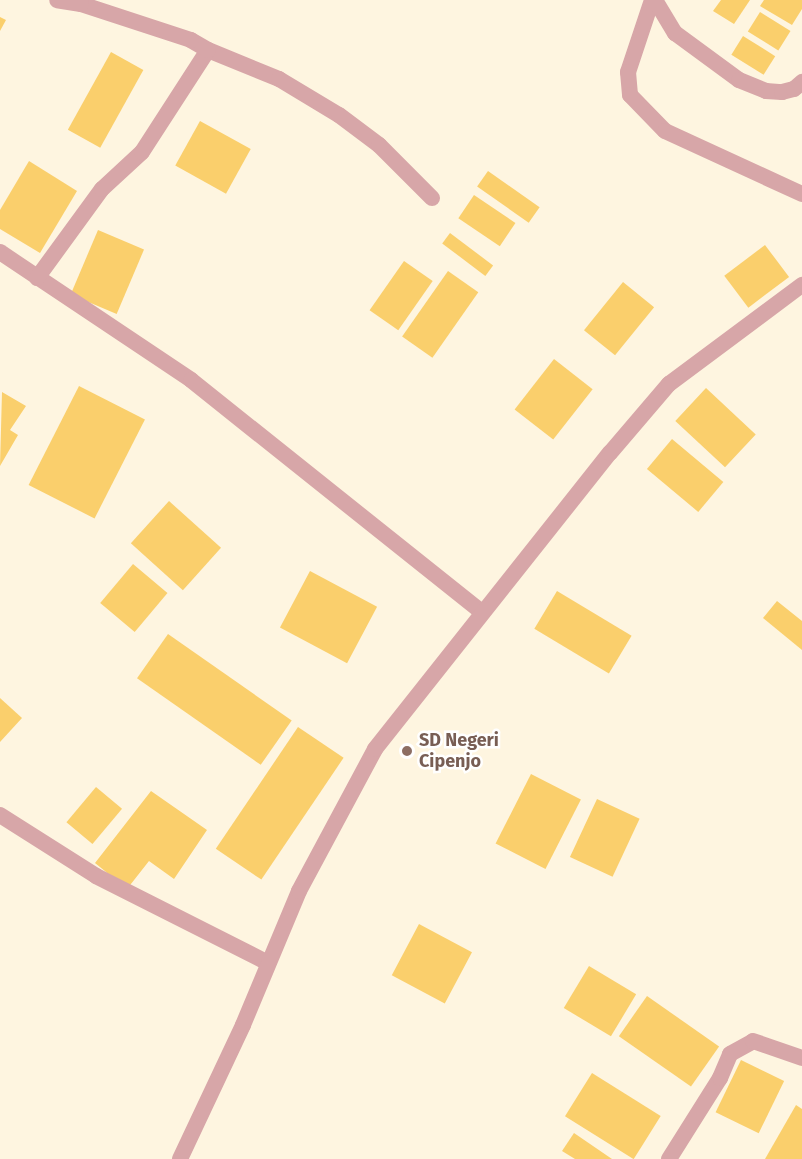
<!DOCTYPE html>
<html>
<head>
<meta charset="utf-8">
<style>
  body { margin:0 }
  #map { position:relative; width:802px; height:1159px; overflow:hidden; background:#fef5e0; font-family:"Fira Sans",sans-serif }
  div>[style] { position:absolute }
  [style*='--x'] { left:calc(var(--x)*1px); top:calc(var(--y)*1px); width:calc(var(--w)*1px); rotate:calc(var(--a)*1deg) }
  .building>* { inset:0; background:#facf6c; transform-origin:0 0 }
  .minor>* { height:16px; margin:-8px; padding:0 8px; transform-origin:8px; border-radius:8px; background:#d7a6a8 }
  .dots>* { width:16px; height:16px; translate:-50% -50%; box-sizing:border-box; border:3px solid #fff; border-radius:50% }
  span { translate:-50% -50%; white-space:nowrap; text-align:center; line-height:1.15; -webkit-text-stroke:5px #fff; paint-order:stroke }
  .education-label { font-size:18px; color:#785e54; font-weight:700 }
  .left { translate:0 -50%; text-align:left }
</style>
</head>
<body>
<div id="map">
  <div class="building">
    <div style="clip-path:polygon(721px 0,750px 0,734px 24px,713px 11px)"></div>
    <div style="clip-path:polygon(764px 0,802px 0,802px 9px,792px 25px,760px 6px)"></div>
    <div style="left:760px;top:12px;width:36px;height:23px;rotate:32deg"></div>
    <div style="clip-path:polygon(0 17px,6px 20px,0 31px)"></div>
    <div style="left:743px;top:36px;width:38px;height:22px;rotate:32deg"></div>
    <div style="left:111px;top:52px;width:37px;height:89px;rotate:29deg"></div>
    <div style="left:200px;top:121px;width:58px;height:51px;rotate:29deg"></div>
    <div style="clip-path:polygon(29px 161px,77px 191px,40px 253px,0 229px,0 210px)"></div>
    <div style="left:488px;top:171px;width:63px;height:19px;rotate:35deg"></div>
    <div style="left:474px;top:195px;width:50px;height:28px;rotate:34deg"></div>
    <div style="left:98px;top:230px;width:50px;height:70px;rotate:23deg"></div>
    <div style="left:450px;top:233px;width:54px;height:13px;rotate:37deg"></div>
    <div style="left:765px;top:245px;width:40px;height:51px;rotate:53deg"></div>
    <div style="left:404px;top:261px;width:35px;height:60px;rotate:35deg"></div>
    <div style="left:448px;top:271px;width:37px;height:80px;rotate:35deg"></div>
    <div style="left:623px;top:282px;width:40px;height:62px;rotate:39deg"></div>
    <div style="left:554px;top:359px;width:49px;height:64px;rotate:38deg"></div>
    <div style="left:79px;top:386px;width:74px;height:111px;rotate:27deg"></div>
    <div style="left:706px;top:388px;width:68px;height:45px;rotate:43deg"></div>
    <div style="clip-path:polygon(2px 392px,26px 406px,10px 430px,18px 435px,0 466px)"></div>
    <div style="left:672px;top:439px;width:67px;height:39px;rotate:40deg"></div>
    <div style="left:169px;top:501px;width:70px;height:57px;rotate:42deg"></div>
    <div style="left:133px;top:564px;width:45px;height:51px;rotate:40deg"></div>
    <div style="left:310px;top:571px;width:76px;height:64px;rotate:28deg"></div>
    <div style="left:557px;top:591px;width:87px;height:44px;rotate:31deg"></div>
    <div style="clip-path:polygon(777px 601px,802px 621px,802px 650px,763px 618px)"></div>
    <div style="left:168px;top:634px;width:151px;height:54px;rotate:35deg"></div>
    <div style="clip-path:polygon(0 698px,22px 718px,0 742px)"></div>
    <div style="left:298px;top:727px;width:55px;height:147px;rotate:34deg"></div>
    <div style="left:531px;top:774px;width:56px;height:78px;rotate:27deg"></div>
    <div style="left:96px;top:787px;width:34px;height:46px;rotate:40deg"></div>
    <div style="clip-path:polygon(151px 791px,207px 830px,174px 879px,149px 861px,127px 889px,95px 863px)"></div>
    <div style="left:597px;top:799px;width:47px;height:64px;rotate:25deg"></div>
    <div style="left:419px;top:924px;width:60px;height:58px;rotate:28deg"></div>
    <div style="left:589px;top:966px;width:55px;height:49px;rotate:31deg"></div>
    <div style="left:647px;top:996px;width:88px;height:49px;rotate:35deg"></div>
    <div style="left:741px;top:1060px;width:48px;height:58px;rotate:26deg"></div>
    <div style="left:592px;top:1073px;width:81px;height:51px;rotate:32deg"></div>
    <div style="clip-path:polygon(796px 1105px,802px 1109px,802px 1159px,765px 1159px)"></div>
    <div style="clip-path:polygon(574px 1133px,612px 1159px,575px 1159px,562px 1151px)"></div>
  </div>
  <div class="minor">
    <div style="--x:652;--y:0;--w:76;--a:108.4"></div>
    <div style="--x:628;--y:72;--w:23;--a:85"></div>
    <div style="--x:630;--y:95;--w:50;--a:45.8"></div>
    <div style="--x:665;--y:131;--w:151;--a:24.7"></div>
    <div style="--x:655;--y:0;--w:39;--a:59"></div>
    <div style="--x:675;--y:33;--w:79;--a:36.3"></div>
    <div style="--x:739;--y:80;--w:29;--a:22"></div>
    <div style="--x:766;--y:91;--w:16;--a:4"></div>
    <div style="--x:782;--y:92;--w:12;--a:-14"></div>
    <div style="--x:794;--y:89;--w:11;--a:-41"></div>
    <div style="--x:208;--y:50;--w:77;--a:22.2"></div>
    <div style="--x:279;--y:79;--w:70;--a:31"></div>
    <div style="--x:339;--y:115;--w:50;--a:36.9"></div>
    <div style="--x:379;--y:145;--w:75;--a:45"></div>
    <div style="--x:0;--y:252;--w:230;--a:33.8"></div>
    <div style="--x:191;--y:380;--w:372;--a:38.6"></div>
    <div style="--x:37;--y:278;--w:110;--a:-53.9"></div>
    <div style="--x:102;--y:189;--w:54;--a:-42.8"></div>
    <div style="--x:142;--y:152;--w:121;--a:-57.1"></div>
    <div style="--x:208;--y:50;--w:20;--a:-150"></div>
    <div style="--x:191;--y:40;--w:116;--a:-161.9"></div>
    <div style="--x:81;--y:4;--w:24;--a:-171"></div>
    <div style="--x:0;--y:815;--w:114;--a:32.4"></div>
    <div style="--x:96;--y:876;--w:193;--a:26.8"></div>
    <div style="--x:180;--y:1159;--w:148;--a:-64.8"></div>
    <div style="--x:243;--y:1025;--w:145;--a:-67.3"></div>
    <div style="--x:299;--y:891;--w:161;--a:-61.8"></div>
    <div style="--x:375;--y:749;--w:378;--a:-51.6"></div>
    <div style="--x:610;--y:453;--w:91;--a:-49.5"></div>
    <div style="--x:669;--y:384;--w:166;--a:-36.7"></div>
    <div style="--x:669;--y:1159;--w:96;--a:-57.8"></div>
    <div style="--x:720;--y:1078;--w:26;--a:-67"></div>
    <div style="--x:730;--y:1054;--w:26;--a:-29"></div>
    <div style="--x:753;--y:1041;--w:52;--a:19.1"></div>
  </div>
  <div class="dots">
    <div style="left:407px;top:751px;background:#8d6e63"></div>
  </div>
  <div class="education-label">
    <span class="left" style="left:419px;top:751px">SD Negeri<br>Cipenjo</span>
  </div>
</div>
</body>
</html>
